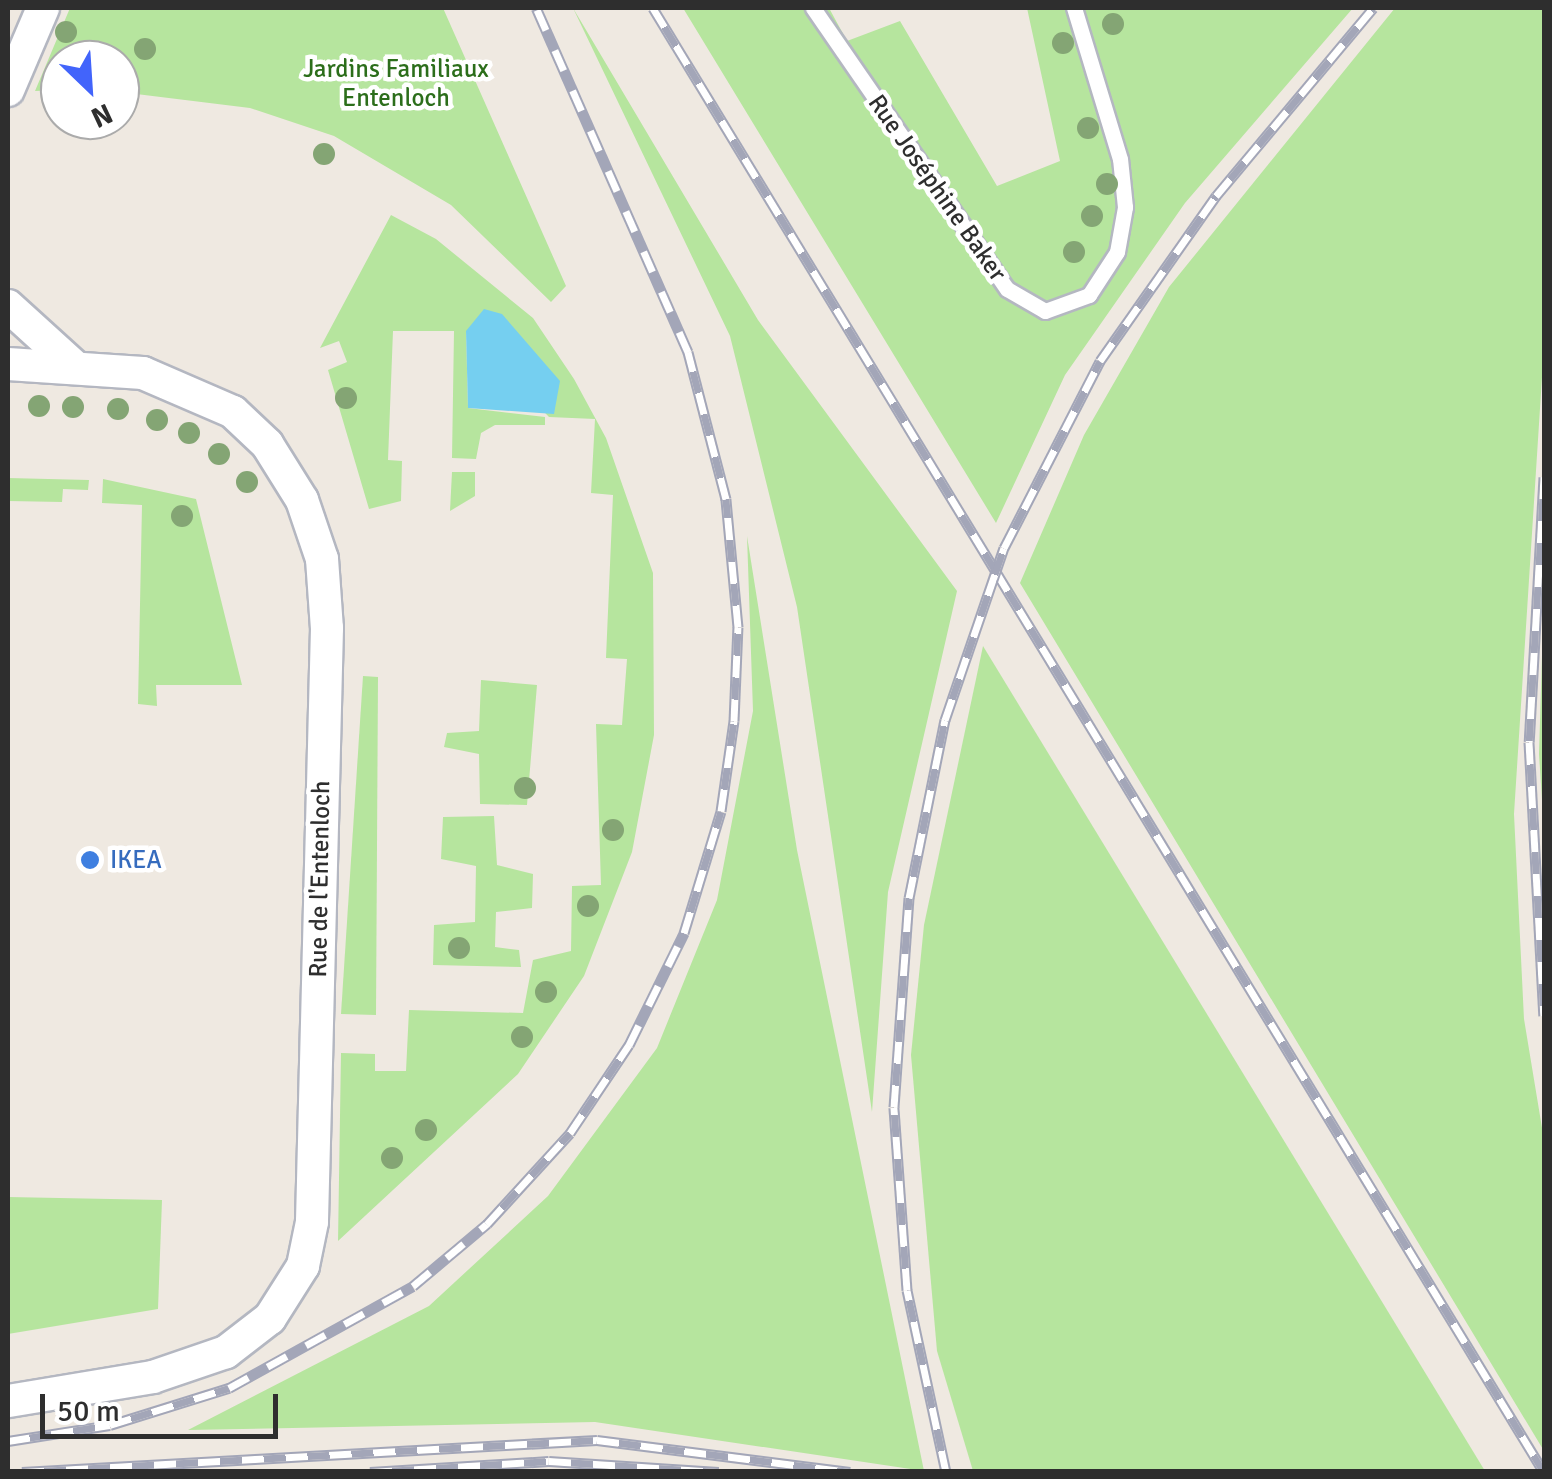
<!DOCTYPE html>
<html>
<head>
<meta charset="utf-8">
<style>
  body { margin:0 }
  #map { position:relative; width:1552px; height:1479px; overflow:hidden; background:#efe9e1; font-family:Signika,sans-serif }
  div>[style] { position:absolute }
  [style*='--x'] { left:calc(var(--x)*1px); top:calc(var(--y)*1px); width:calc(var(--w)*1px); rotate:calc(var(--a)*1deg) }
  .green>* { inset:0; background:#b6e59e }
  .water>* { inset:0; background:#75cff0 }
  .roads { filter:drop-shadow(2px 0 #b4b7c1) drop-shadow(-2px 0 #b4b7c1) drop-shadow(0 2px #b4b7c1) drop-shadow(0 -2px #b4b7c1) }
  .service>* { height:15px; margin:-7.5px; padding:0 7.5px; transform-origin:7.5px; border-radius:7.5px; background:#fff }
  .minor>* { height:32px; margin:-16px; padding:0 16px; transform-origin:16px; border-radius:16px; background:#fff }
  .rail>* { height:11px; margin-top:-5.5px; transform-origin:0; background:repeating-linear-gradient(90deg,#fff 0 22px,#a3a6b8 0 44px); box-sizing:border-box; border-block:2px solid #a3a6b8 }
  .trees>* { width:22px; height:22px; margin:-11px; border-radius:50%; background:#84a574 }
  .dots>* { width:28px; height:28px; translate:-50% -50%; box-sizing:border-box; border:5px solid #fff; border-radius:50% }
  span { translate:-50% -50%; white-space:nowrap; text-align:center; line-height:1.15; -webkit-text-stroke:9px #fff; paint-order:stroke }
  .park-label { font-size:25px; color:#2c6e1b }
  .street-label { font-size:25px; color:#2e2e2e }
  .shop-label { font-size:25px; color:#366cbe }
  .left { translate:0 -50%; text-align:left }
  .frame { position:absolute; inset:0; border:10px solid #2e2e2e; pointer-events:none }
  .north { position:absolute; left:40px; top:40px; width:100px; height:100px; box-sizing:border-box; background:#fff; border:2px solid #ababab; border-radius:50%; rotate:155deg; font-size:28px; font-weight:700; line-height:40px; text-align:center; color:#2e2e2e }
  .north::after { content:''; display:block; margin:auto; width:35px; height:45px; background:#4264fb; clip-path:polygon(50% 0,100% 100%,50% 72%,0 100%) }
  .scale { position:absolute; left:40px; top:1394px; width:238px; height:45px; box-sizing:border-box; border:5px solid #2e2e2e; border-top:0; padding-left:12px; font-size:30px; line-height:35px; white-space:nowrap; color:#2e2e2e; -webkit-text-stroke:8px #fff; paint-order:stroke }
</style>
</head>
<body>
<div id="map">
  <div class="green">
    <div style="clip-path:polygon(70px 8px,443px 8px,566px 286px,551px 302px,451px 205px,334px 136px,250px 108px,120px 92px,120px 60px,60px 60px,60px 90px,35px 91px)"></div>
    <div style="clip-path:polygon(573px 8px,758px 320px,957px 591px,888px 892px,872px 1112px,797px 607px,730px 336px)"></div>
    <div style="clip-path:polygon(683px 8px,829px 8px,847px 41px,900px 21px,997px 186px,1060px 161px,1027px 8px,1353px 8px,1185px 203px,1065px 375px,996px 523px)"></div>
    <div style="clip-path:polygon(1395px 8px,1544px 8px,1544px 346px,1514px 814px,1524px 1019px,1544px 1140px,1544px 1451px,1020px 583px,1084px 435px,1169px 287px)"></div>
    <div style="clip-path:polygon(391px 215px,436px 239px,533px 318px,574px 379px,606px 438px,653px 573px,654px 735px,632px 852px,584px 976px,518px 1074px,338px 1241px,341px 1053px,375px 1054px,375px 1071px,406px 1071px,409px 1010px,523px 1013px,533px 960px,571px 951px,572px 886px,601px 885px,596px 724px,622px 725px,627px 659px,606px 658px,613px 495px,591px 493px,595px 419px,549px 417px,466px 331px,468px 408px,545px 417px,545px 425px,495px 425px,481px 433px,476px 459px,452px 458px,454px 331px,393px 331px,388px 460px,402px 461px,401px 501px,369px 509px,328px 370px,347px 362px,339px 341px,320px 348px)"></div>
    <div style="clip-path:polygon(452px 472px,475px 472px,475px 496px,450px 511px)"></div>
    <div style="clip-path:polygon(8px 478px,89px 480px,88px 490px,63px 489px,62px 502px,8px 501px)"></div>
    <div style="clip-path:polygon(103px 479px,196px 499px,242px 685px,156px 685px,157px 706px,138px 704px,142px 505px,102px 503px)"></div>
    <div style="clip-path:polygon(747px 536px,797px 850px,924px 1471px,595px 1422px,188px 1430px,429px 1306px,548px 1196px,657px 1048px,717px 900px,753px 711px)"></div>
    <div style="clip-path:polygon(1544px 590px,1544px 830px,1539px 754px)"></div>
    <div style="clip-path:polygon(983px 646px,1485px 1471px,973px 1471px,937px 1351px,911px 1055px,924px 925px)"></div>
    <div style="clip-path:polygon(363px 676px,378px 677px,376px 1015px,341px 1014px)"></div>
    <div style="clip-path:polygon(481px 680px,537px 685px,527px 805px,480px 804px,479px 754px,444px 747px,447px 733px,479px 731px)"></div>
    <div style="clip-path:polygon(494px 816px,497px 865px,533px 874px,532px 908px,496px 912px,495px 947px,519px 950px,521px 967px,433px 965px,434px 925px,475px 922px,476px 866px,441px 859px,443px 817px)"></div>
    <div style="clip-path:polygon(8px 1197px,162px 1200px,158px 1309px,8px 1334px)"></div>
  </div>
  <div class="water">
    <div style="clip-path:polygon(484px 309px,502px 314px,560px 381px,554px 414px,468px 408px,466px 331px)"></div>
  </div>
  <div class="roads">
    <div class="service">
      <div style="--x:813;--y:8;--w:341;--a:55.4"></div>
      <div style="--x:1007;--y:289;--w:44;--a:30.1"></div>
      <div style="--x:1045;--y:311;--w:47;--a:-20"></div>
      <div style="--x:1089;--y:295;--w:51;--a:-56.9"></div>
      <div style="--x:1117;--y:252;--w:46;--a:-79.9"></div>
      <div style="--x:1125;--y:207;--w:48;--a:-95.9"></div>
      <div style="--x:1120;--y:159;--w:158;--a:-106.9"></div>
    </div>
    <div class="minor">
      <div style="--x:8;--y:90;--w:89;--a:-66.9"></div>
      <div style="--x:8;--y:306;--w:89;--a:42.3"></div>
      <div style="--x:8;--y:364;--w:135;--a:3.8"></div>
      <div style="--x:143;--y:373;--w:98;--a:23.4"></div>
      <div style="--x:233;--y:412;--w:47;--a:43.3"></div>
      <div style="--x:267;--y:444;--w:66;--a:58"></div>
      <div style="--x:302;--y:500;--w:62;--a:71.3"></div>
      <div style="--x:322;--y:559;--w:69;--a:85.9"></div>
      <div style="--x:327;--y:628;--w:594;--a:91.45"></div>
      <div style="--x:312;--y:1222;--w:45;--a:101.6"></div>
      <div style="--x:303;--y:1266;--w:62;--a:122.4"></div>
      <div style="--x:270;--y:1318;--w:56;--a:142.3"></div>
      <div style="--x:226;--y:1352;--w:77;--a:161.1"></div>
      <div style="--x:153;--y:1377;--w:147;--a:170.6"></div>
    </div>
  </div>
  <div class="rail">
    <div style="--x:653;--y:8;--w:1714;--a:58.68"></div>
    <div style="--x:1544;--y:477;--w:265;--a:93.2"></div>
    <div style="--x:1529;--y:742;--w:274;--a:86.9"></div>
    <div style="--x:8;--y:1441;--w:103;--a:-8.9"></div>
    <div style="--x:110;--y:1425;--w:125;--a:-17.3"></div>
    <div style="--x:229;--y:1388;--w:210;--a:-29"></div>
    <div style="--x:413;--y:1286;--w:97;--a:-40"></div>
    <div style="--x:487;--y:1224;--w:123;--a:-47.6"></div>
    <div style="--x:570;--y:1133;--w:106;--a:-56.2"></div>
    <div style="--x:629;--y:1045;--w:125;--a:-63.8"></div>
    <div style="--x:684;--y:933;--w:127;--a:-73.1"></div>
    <div style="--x:721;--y:811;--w:91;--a:-81.8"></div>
    <div style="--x:734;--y:721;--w:94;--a:-87.6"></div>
    <div style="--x:738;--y:627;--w:129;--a:-95.4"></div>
    <div style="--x:726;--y:499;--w:152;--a:-104.5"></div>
    <div style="--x:688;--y:352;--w:376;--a:-113.8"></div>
    <div style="--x:22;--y:1472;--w:576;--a:-3.19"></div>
    <div style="--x:597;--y:1440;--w:255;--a:7.2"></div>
    <div style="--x:370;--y:1472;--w:179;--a:-3.5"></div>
    <div style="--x:549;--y:1461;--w:170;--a:3.7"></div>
    <div style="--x:946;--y:1472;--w:186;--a:-102.1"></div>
    <div style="--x:907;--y:1290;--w:183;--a:-94.1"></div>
    <div style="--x:894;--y:1107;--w:210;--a:-85.9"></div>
    <div style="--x:909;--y:898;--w:182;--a:-78.6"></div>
    <div style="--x:945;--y:720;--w:182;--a:-71.1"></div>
    <div style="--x:1004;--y:548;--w:210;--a:-62.8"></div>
    <div style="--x:1100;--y:361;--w:202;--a:-54.9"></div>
    <div style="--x:1216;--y:196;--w:245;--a:-50.1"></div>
  </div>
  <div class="trees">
    <div style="left:1113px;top:24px"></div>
    <div style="left:66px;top:32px"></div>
    <div style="left:1063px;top:43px"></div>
    <div style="left:145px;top:49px"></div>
    <div style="left:1088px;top:128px"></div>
    <div style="left:324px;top:154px"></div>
    <div style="left:1107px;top:184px"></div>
    <div style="left:1092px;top:216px"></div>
    <div style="left:1074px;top:252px"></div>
    <div style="left:346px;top:398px"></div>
    <div style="left:39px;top:406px"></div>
    <div style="left:73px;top:407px"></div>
    <div style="left:118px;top:409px"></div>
    <div style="left:157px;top:420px"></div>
    <div style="left:189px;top:433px"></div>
    <div style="left:219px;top:454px"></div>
    <div style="left:247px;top:482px"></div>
    <div style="left:182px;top:516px"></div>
    <div style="left:525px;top:788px"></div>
    <div style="left:613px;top:830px"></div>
    <div style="left:588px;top:906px"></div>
    <div style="left:459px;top:948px"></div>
    <div style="left:546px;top:992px"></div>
    <div style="left:522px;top:1037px"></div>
    <div style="left:426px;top:1130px"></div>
    <div style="left:392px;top:1158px"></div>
  </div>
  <div class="dots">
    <div style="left:90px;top:860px;background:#3f7fe0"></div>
  </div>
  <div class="park-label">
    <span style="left:396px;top:84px">Jardins Familiaux<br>Entenloch</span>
  </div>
  <div class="street-label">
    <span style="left:937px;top:188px;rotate:55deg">Rue Joséphine Baker</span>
    <span style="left:320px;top:879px;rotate:-89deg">Rue de l'Entenloch</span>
  </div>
  <div class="shop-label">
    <span class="left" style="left:110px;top:860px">IKEA</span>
  </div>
  <div class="frame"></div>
  <div class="north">N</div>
  <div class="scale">50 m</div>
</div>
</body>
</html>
